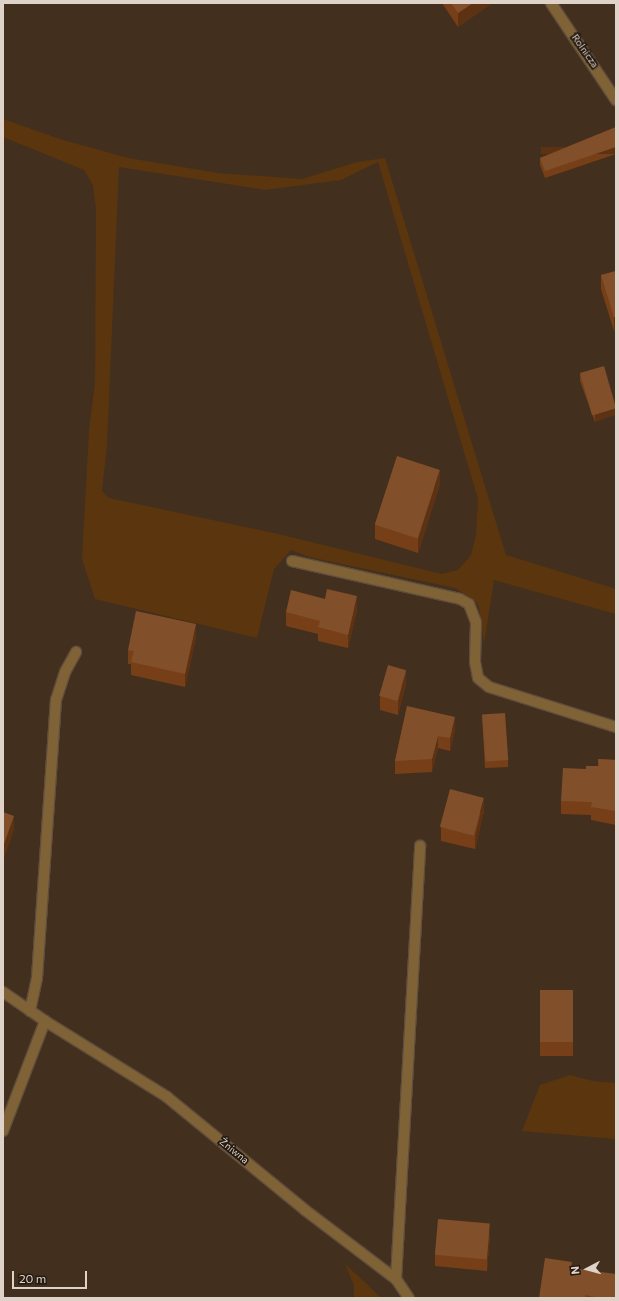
<!DOCTYPE html>
<html>
<head>
<meta charset="utf-8">
<style>
  body { margin:0 }
  #map { position:relative; width:619px; height:1301px; overflow:hidden; background:#432f1e; font-family:Commissioner,sans-serif }
  div>[style] { position:absolute }
  [style*='--x'] { left:calc(var(--x)*1px); top:calc(var(--y)*1px); width:calc(var(--w)*1px); rotate:calc(var(--a)*1deg) }
  .green>* { inset:0; background:#5a350e }
  .roads { filter:drop-shadow(1px 0 #5f4c3d) drop-shadow(-1px 0 #5f4c3d) drop-shadow(0 1px #5f4c3d) drop-shadow(0 -1px #5f4c3d) }
  .minor>* { height:10px; margin:-5px; padding:0 5px; transform-origin:5px; border-radius:5px; background:#7f6337 }
  .wall>* { inset:0; background:#773f18; transform-origin:0 0 }
  .shaded-wall>* { inset:0; background:#5d3213; transform-origin:0 0 }
  .building>* { inset:0; background:#824f2b; transform-origin:0 0 }
  span { translate:-50% -50%; white-space:nowrap; text-align:center; line-height:1.15; -webkit-text-stroke:3.5px #231a12; paint-order:stroke }
  .street-label { font-size:10px; color:#dfd2c8 }
  .frame { position:absolute; inset:0; border:4px solid #dfd2c8; pointer-events:none }
  .north { position:absolute; left:567px; top:1249px; width:40px; height:40px; -webkit-text-stroke:3px #231a12; paint-order:stroke; rotate:264deg; font-size:11px; font-weight:700; line-height:16px; text-align:center; color:#dfd2c8 }
  .north::after { content:''; display:block; margin:auto; width:14px; height:18px; background:#dfd2c8; clip-path:polygon(50% 0,100% 100%,50% 72%,0 100%) }
  .scale { position:absolute; left:12px; top:1271px; width:75px; height:18px; box-sizing:border-box; border:2px solid #dfd2c8; border-top:0; padding-left:5px; font-size:12px; line-height:14px; white-space:nowrap; color:#dfd2c8; -webkit-text-stroke:3px #231a12; paint-order:stroke }
</style>
</head>
<body>
<div id="map">
  <div class="green">
    <div style="clip-path:polygon(evenodd,3px 119px,63px 140px,128px 158px,218px 173px,302px 179px,357px 162px,385px 158px,506px 555px,616px 589px,616px 614px,494px 580px,484px 644px,479px 607px,475px 601px,455px 588px,309px 557px,291px 550px,274px 569px,257px 638px,95px 599px,82px 559px,89px 430px,95px 383px,96px 210px,93px 185px,84px 170px,3px 137px,3px 119px,378px 162px,478px 499px,476px 535px,471px 555px,458px 570px,442px 574px,274px 533px,109px 498px,102px 491px,107px 445px,119px 167px,265px 190px,341px 180px,378px 162px)"></div>
    <div style="clip-path:polygon(570px 1075px,593px 1081px,616px 1083px,616px 1139px,522px 1131px,540px 1085px)"></div>
    <div style="clip-path:polygon(345px 1264px,370px 1287px,381px 1298px,354px 1298px,354px 1285px)"></div>
  </div>
  <div class="roads">
    <div class="minor">
      <div style="--x:551;--y:3;--w:117;--a:56.2"></div>
      <div style="--x:292;--y:561;--w:172;--a:12.7"></div>
      <div style="--x:460;--y:599;--w:10;--a:29"></div>
      <div style="--x:469;--y:604;--w:19;--a:69"></div>
      <div style="--x:476;--y:622;--w:40;--a:91.4"></div>
      <div style="--x:475;--y:662;--w:16;--a:79"></div>
      <div style="--x:478;--y:678;--w:14;--a:39"></div>
      <div style="--x:489;--y:687;--w:133;--a:17.5"></div>
      <div style="--x:3;--y:992;--w:51;--a:34.6"></div>
      <div style="--x:45;--y:1021;--w:144;--a:31.9"></div>
      <div style="--x:167;--y:1097;--w:178;--a:39.3"></div>
      <div style="--x:305;--y:1210;--w:114;--a:37.2"></div>
      <div style="--x:396;--y:1279;--w:23;--a:56"></div>
      <div style="--x:30;--y:1011;--w:34;--a:-78"></div>
      <div style="--x:37;--y:978;--w:279;--a:-86.1"></div>
      <div style="--x:56;--y:700;--w:29;--a:-72"></div>
      <div style="--x:65;--y:672;--w:23;--a:-61"></div>
      <div style="--x:3;--y:1131;--w:118;--a:-69.1"></div>
      <div style="--x:396;--y:1279;--w:434;--a:-86.8"></div>
    </div>
  </div>
  <div class="wall">
    <div style="clip-path:polygon(442px 3px,492px 3px,458px 27px)"></div>
    <div style="clip-path:polygon(616px 127px,616px 154px,545px 178px,540px 165px,540px 158px)"></div>
    <div style="clip-path:polygon(616px 271px,614px 331px,601px 289px,601px 275px)"></div>
    <div style="clip-path:polygon(580px 374px,616px 407px,595px 422px,580px 381px)"></div>
    <div style="clip-path:polygon(440px 484px,418px 553px,375px 539px,375px 525px)"></div>
    <div style="clip-path:polygon(357px 610px,348px 648px,318px 641px,318px 634px,286px 626px,286px 612px)"></div>
    <div style="clip-path:polygon(196px 637px,185px 687px,131px 675px,131px 664px,128px 664px,128px 650px)"></div>
    <div style="clip-path:polygon(406px 684px,398px 715px,380px 710px,380px 696px)"></div>
    <div style="clip-path:polygon(407px 706px,455px 730px,450px 751px,438px 748px,432px 772px,395px 774px,395px 761px)"></div>
    <div style="clip-path:polygon(482px 715px,508px 760px,508px 767px,485px 768px)"></div>
    <div style="clip-path:polygon(598px 759px,616px 760px,616px 825px,591px 820px,591px 815px,561px 814px,561px 801px,586px 769px,598px 766px)"></div>
    <div style="clip-path:polygon(484px 811px,475px 849px,441px 841px,441px 827px)"></div>
    <div style="left:540px;top:990px;width:33px;height:66px"></div>
    <div style="clip-path:polygon(490px 1235px,487px 1271px,435px 1266px,435px 1255px)"></div>
    <div style="clip-path:polygon(572px 1268px,616px 1298px,539px 1298px)"></div>
  </div>
  <div class="shaded-wall">
    <div style="clip-path:polygon(473px 3px,492px 3px,458px 27px,458px 13px)"></div>
    <div style="left:616px;top:147px;width:7px;height:75px;rotate:90deg"></div>
    <div style="left:614px;top:317px;width:2px;height:14px"></div>
    <div style="clip-path:polygon(616px 408px,616px 415px,595px 422px,595px 415px)"></div>
    <div style="clip-path:polygon(440px 470px,440px 484px,418px 553px,418px 539px)"></div>
    <div style="clip-path:polygon(357px 596px,357px 610px,348px 648px,348px 635px)"></div>
    <div style="clip-path:polygon(196px 624px,196px 637px,185px 687px,185px 674px)"></div>
    <div style="clip-path:polygon(406px 670px,406px 684px,398px 715px,398px 701px)"></div>
    <div style="clip-path:polygon(455px 717px,455px 730px,450px 751px,450px 738px)"></div>
    <div style="clip-path:polygon(438px 736px,438px 748px,432px 772px,432px 759px)"></div>
    <div style="clip-path:polygon(484px 798px,484px 811px,475px 849px,475px 836px)"></div>
    <div style="clip-path:polygon(14px 816px,14px 830px,3px 861px,3px 847px)"></div>
    <div style="clip-path:polygon(490px 1224px,490px 1235px,487px 1271px,487px 1260px)"></div>
  </div>
  <div class="building">
    <div style="clip-path:polygon(451px 3px,473px 3px,458px 13px)"></div>
    <div style="clip-path:polygon(616px 127px,616px 147px,545px 171px,540px 158px)"></div>
    <div style="clip-path:polygon(616px 271px,616px 317px,614px 317px,601px 275px)"></div>
    <div style="left:604px;top:366px;width:44px;height:25px;rotate:74deg"></div>
    <div style="left:397px;top:456px;width:45px;height:72px;rotate:18deg"></div>
    <div style="clip-path:polygon(327px 589px,357px 596px,348px 635px,318px 627px,320px 621px,286px 612px,291px 590px,325px 599px)"></div>
    <div style="clip-path:polygon(136px 611px,196px 624px,185px 674px,131px 662px,134px 651px,128px 650px)"></div>
    <div style="left:388px;top:665px;width:19px;height:32px;rotate:16deg"></div>
    <div style="clip-path:polygon(407px 706px,455px 717px,450px 738px,438px 736px,432px 759px,395px 761px)"></div>
    <div style="left:505px;top:713px;width:47px;height:23px;rotate:86deg"></div>
    <div style="clip-path:polygon(598px 759px,616px 760px,616px 811px,591px 807px,592px 802px,561px 801px,563px 768px,586px 769px,586px 766px,599px 766px)"></div>
    <div style="left:450px;top:789px;width:35px;height:39px;rotate:15deg"></div>
    <div style="clip-path:polygon(3px 812px,14px 816px,3px 847px)"></div>
    <div style="left:540px;top:990px;width:33px;height:52px"></div>
    <div style="left:438px;top:1219px;width:52px;height:36px;rotate:5deg"></div>
    <div style="clip-path:polygon(545px 1258px,572px 1262px,571px 1268px,616px 1274px,616px 1298px,600px 1298px,585px 1295px,585px 1298px,539px 1298px)"></div>
  </div>
  <div class="street-label">
    <span style="left:585px;top:51px;rotate:55deg">Rolnicza</span>
    <span style="left:234px;top:1151px;rotate:39deg">Żniwna</span>
  </div>
  <div class="frame"></div>
  <div class="north">N</div>
  <div class="scale">20 m</div>
</div>
</body>
</html>
